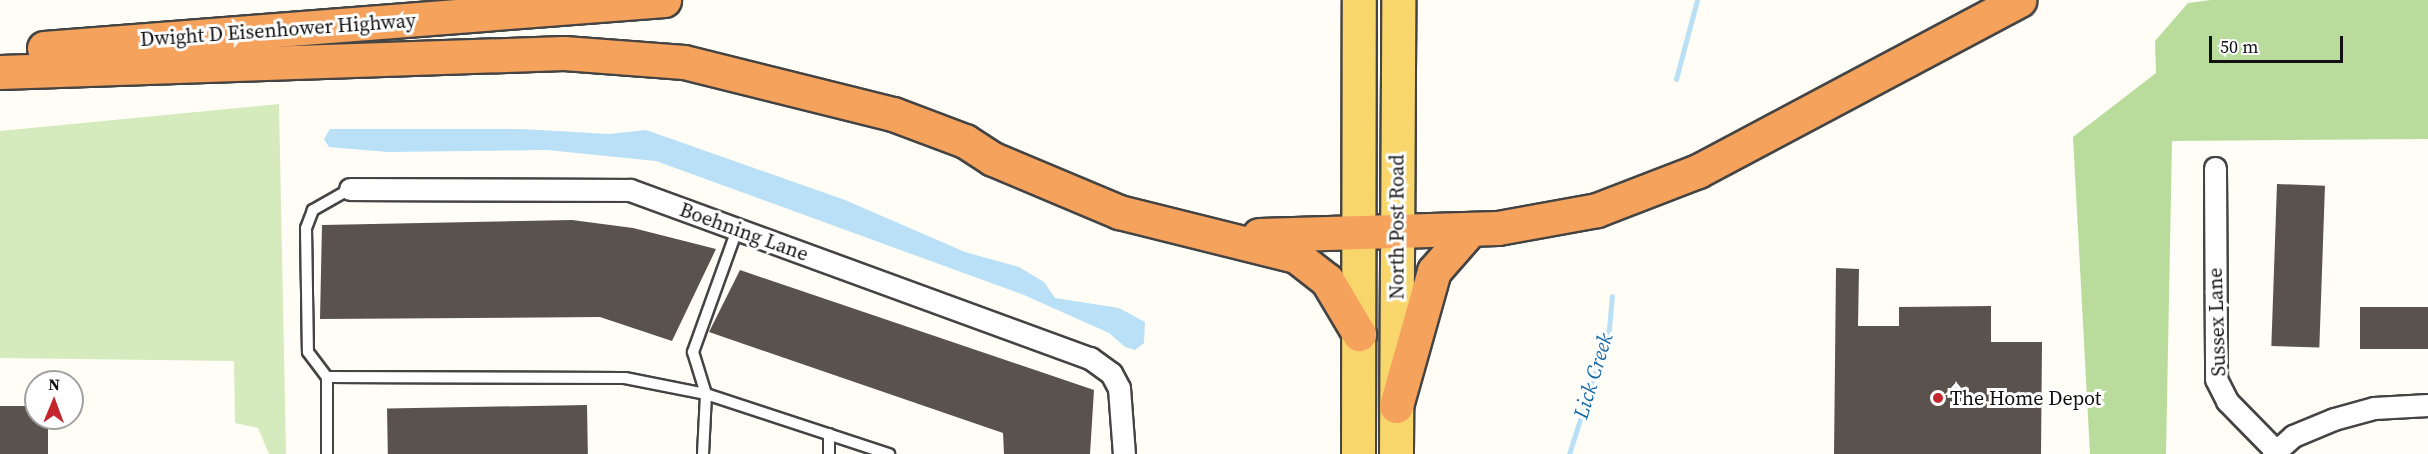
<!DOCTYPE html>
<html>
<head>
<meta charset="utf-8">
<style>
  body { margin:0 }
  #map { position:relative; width:2428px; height:454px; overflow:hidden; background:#fffdf5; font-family:"Source Serif 4",serif }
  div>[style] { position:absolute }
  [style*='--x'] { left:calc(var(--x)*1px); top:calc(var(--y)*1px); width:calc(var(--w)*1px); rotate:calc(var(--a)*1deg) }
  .green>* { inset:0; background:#d5ebbd }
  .forest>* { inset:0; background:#b9dc9c }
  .water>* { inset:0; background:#b9e0f7 }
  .stream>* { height:5px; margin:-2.5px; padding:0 2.5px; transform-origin:2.5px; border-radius:2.5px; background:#b9e0f7 }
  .building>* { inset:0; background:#5a524d; transform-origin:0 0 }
  .roads { filter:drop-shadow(2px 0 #444) drop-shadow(-2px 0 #444) drop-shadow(0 2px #444) drop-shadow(0 -2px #444) }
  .lane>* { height:10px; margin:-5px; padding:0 5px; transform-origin:5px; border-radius:5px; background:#fff }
  .street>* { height:21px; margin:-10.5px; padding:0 10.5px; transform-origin:10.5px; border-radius:10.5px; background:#fff }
  .primary>* { height:33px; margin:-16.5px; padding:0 16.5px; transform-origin:16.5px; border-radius:16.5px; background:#f9d66b }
  .highway>* { height:33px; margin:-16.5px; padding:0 16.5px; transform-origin:16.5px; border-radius:16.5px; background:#f5a25d }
  .dots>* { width:16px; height:16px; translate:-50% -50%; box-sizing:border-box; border:3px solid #fff; border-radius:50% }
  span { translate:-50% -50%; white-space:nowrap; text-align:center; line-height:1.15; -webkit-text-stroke:6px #fff; paint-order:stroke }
  .street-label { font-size:20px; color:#111 }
  .poi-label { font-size:20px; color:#111 }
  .left { translate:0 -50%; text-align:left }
  .water-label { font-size:21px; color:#1768a6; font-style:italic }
  .north { position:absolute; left:24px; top:370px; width:60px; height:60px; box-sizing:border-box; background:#fff; border:2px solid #a0a0a0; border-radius:50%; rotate:1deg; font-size:16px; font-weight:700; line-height:24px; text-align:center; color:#111 }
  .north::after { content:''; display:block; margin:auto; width:21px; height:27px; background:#c4262e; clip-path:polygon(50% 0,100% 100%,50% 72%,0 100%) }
  .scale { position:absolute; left:2209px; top:36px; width:134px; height:27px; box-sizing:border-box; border:3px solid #111; border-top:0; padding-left:8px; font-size:18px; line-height:21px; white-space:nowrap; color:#111; -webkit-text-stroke:4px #fff; paint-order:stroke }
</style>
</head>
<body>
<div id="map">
  <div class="green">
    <div style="clip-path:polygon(279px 104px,286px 454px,269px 454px,258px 428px,235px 423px,234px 361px,0 358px,0 131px)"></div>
  </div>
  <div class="forest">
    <div style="clip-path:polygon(2211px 0,2428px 0,2428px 139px,2172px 141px,2166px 454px,2090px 454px,2073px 137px,2156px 73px,2155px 41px,2188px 3px)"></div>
  </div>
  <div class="water">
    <div style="clip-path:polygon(330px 129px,521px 129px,609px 134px,646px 130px,845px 200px,965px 252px,1019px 267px,1044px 282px,1055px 298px,1119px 308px,1145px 322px,1144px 343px,1135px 350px,1125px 347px,1109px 333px,1024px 295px,656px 161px,547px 150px,388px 152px,329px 147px,324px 139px)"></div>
  </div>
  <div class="stream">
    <div style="--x:1676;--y:79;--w:82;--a:-75.1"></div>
    <div style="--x:1569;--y:454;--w:131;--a:-72.3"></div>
    <div style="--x:1609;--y:329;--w:33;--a:-85"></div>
  </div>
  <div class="building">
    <div style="left:2277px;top:184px;width:48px;height:162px;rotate:2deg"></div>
    <div style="clip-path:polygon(572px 220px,633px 228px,716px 249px,672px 341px,600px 317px,320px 319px,322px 225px)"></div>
    <div style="clip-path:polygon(1836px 268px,1859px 269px,1858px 326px,1899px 326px,1899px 307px,1991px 306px,1991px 342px,2042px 342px,2041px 454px,1834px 454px)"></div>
    <div style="clip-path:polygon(740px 270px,1094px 390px,1090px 454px,1004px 454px,1003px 433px,709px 332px)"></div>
    <div style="left:2428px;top:307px;width:42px;height:68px;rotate:90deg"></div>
    <div style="left:587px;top:405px;width:49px;height:200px;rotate:89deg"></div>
    <div style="clip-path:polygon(0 406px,36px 406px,36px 418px,48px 418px,48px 454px,0 454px)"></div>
  </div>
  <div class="roads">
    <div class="lane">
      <div style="--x:350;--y:189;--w:43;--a:150.4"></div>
      <div style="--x:313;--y:210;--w:19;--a:111"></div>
      <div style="--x:306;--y:228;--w:124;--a:89.1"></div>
      <div style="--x:308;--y:352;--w:31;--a:53"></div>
      <div style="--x:327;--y:377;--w:298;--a:0.2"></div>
      <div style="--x:625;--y:378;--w:83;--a:11.2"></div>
      <div style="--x:706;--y:394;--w:193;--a:18.2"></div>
      <div style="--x:327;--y:377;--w:77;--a:90"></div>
      <div style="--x:703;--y:454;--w:60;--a:-87.1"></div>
      <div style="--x:706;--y:394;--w:44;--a:-107.2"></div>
      <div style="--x:693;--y:352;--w:130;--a:-70.2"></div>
      <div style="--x:829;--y:454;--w:20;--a:-90"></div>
    </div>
    <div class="street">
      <div style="--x:2215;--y:168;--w:211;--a:89.7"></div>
      <div style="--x:2216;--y:379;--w:25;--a:63"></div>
      <div style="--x:2227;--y:401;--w:70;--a:45.6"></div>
      <div style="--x:350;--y:189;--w:280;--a:0.2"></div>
      <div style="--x:630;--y:190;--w:490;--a:20.1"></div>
      <div style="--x:1090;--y:358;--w:26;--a:36"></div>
      <div style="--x:1111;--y:373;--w:17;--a:62"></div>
      <div style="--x:1119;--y:388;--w:66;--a:85.7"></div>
      <div style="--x:2273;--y:454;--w:27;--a:-42"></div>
      <div style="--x:2293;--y:436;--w:44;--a:-22.5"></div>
      <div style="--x:2334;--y:419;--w:41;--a:-15.4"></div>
      <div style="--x:2374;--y:408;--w:54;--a:-3.2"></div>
    </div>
    <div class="primary">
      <div style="--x:1358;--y:454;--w:454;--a:-89.9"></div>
      <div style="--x:1396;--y:454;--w:454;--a:-89.7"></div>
    </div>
    <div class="highway">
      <div style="--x:44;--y:48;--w:622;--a:-4.43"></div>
      <div style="--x:0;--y:72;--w:564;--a:-1.93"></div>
      <div style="--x:564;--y:53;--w:120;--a:4.3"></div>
      <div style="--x:684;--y:62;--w:215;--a:14"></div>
      <div style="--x:893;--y:114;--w:77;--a:20.6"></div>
      <div style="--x:965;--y:141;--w:33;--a:33"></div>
      <div style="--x:993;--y:159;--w:137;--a:22.8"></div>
      <div style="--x:1119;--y:212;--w:182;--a:14"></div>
      <div style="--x:1296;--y:256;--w:39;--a:38"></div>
      <div style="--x:1327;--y:280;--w:63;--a:59.3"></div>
      <div style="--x:1259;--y:235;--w:239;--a:-1.7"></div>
      <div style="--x:1498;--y:228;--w:101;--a:-10.3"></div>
      <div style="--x:1597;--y:210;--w:108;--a:-21.1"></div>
      <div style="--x:1698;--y:171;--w:364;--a:-28"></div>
      <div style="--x:1396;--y:406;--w:140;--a:-74.3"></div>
      <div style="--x:1434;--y:271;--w:55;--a:-48.7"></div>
    </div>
  </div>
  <div class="dots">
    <div style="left:1938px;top:398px;background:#c4262e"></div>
  </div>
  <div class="street-label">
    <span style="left:278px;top:30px;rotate:-4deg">Dwight D Eisenhower Highway</span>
    <span style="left:1397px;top:227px;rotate:-90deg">North Post Road</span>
    <span style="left:744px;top:232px;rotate:20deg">Boehning Lane</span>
    <span style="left:2217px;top:322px;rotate:-92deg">Sussex Lane</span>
  </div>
  <div class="poi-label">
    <span class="left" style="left:1950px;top:398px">The Home Depot</span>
  </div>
  <div class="water-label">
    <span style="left:1593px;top:376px;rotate:-73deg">Lick Creek</span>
  </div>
  <div class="north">N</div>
  <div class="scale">50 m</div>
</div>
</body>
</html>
